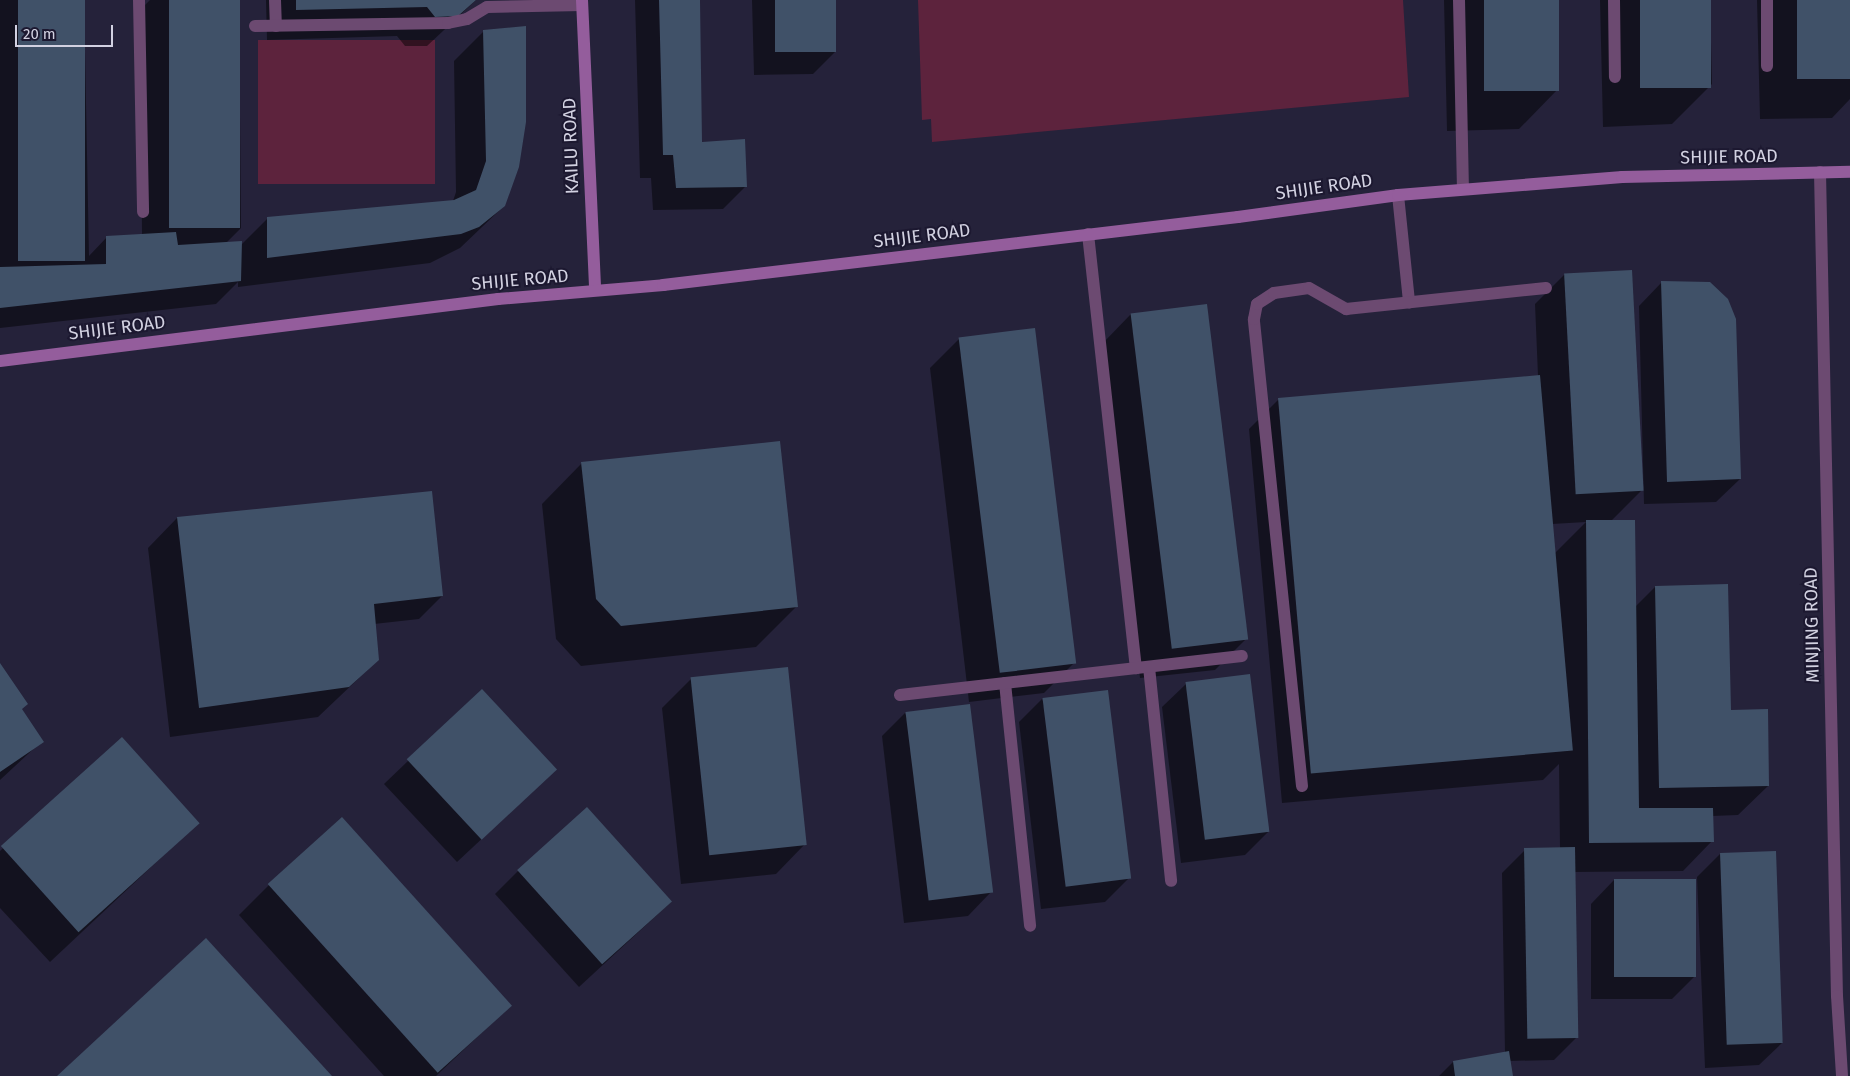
<!DOCTYPE html>
<html>
<head>
<meta charset="utf-8">
<style>
  body { margin:0 }
  #map { position:relative; width:1850px; height:1076px; overflow:hidden; background:#25223a; font-family:"Fira Sans",sans-serif }
  div>[style] { position:absolute }
  [style*='--x'] { left:calc(var(--x)*1px); top:calc(var(--y)*1px); width:calc(var(--w)*1px); rotate:calc(var(--a)*1deg) }
  .green>* { inset:0; background:#5d233d; transform-origin:0 0 }
  .shadow>* { inset:0; background:#0007 }
  .building>* { inset:0; background:#405168; transform-origin:0 0 }
  .lane>* { height:12px; margin:-6px; padding:0 6px; transform-origin:6px; border-radius:6px; background:#6c4a71 }
  .street>* { height:12px; margin:-6px; padding:0 6px; transform-origin:6px; border-radius:6px; background:#6c4a71 }
  .secondary>* { height:12px; margin:-6px; padding:0 6px; transform-origin:6px; border-radius:6px; background:#945d9c }
  span { translate:-50% -50%; white-space:nowrap; text-align:center; line-height:1.15; -webkit-text-stroke:4px #1c1830; paint-order:stroke }
  .street-label { font-size:18px; color:#d2d1e1 }
  .scale { position:absolute; left:15px; top:25px; width:98px; height:22px; box-sizing:border-box; border:2px solid #d2d1e1; border-top:0; padding-left:6px; font-size:15px; line-height:18px; white-space:nowrap; color:#d2d1e1; -webkit-text-stroke:4px #1c1830; paint-order:stroke }
</style>
</head>
<body>
<div id="map">
  <div class="green">
    <div style="clip-path:polygon(918px 0,1403px 0,1409px 97px,932px 142px,931px 119px,922px 120px)"></div>
    <div style="left:258px;top:40px;width:177px;height:144px"></div>
  </div>
  <div class="shadow">
    <div style="clip-path:polygon(0 0,84px 0,89px 256px,107px 237px,142px 235px,140px 10px,150px 0,239px 0,241px 228px,226px 243px,240px 246px,267px 219px,453px 201px,456px 192px,454px 61px,484px 31px,504px 206px,460px 248px,430px 263px,238px 287px,238px 282px,216px 304px,0 328px)"></div>
    <div style="clip-path:polygon(266px 0,476px 0,427px 46px,405px 46px,397px 36px,267px 40px)"></div>
    <div style="clip-path:polygon(635px 0,699px 0,701px 144px,746px 186px,723px 209px,653px 210px,651px 178px,640px 178px)"></div>
    <div style="clip-path:polygon(752px 0,835px 0,836px 51px,813px 74px,754px 75px)"></div>
    <div style="clip-path:polygon(1444px 0,1557px 0,1559px 88px,1519px 129px,1447px 131px)"></div>
    <div style="clip-path:polygon(1600px 0,1710px 0,1712px 84px,1672px 124px,1603px 127px)"></div>
    <div style="clip-path:polygon(1757px 0,1850px 0,1850px 99px,1832px 118px,1760px 119px)"></div>
    <div style="clip-path:polygon(evenodd,1565px 274px,1641px 491px,1611px 521px,1635px 607px,1655px 587px,1730px 711px,1768px 786px,1738px 815px,1712px 816px,1712px 841px,1683px 871px,1574px 872px,1577px 1037px,1554px 1060px,1509px 1061px,1512px 1076px,1439px 1076px,1453px 1062px,1505px 1053px,1502px 873px,1525px 850px,1560px 849px,1559px 764px,1543px 780px,1282px 803px,1249px 429px,1278px 400px,1538px 376px,1535px 304px,1565px 274px,1586px 522px,1555px 553px,1552px 524px,1586px 522px)"></div>
    <div style="clip-path:polygon(1662px 282px,1740px 479px,1716px 502px,1644px 504px,1639px 306px)"></div>
    <div style="clip-path:polygon(1131px 314px,1245px 640px,1215px 670px,1140px 678px,1102px 344px)"></div>
    <div style="clip-path:polygon(960px 338px,1074px 663px,1044px 693px,969px 702px,930px 368px)"></div>
    <div style="clip-path:polygon(582px 463px,796px 607px,756px 647px,581px 666px,556px 639px,542px 504px)"></div>
    <div style="clip-path:polygon(177px 518px,442px 596px,419px 619px,374px 624px,378px 660px,318px 717px,170px 737px,148px 548px)"></div>
    <div style="clip-path:polygon(0 666px,21px 710px,42px 741px,0 780px)"></div>
    <div style="clip-path:polygon(691px 679px,805px 844px,776px 874px,681px 884px,662px 708px)"></div>
    <div style="clip-path:polygon(1186px 684px,1268px 832px,1245px 855px,1181px 863px,1162px 707px)"></div>
    <div style="clip-path:polygon(482px 690px,532px 792px,457px 862px,384px 784px)"></div>
    <div style="clip-path:polygon(1042px 699px,1128px 879px,1105px 902px,1041px 909px,1019px 722px)"></div>
    <div style="clip-path:polygon(905px 713px,991px 892px,968px 916px,904px 923px,882px 736px)"></div>
    <div style="clip-path:polygon(121px 739px,198px 823px,50px 962px,0 908px,0 851px)"></div>
    <div style="clip-path:polygon(1720px 854px,1783px 1042px,1759px 1065px,1705px 1068px,1697px 877px)"></div>
    <div style="clip-path:polygon(518px 871px,671px 902px,579px 987px,495px 894px)"></div>
    <div style="clip-path:polygon(1614px 880px,1695px 976px,1672px 999px,1591px 999px,1591px 904px)"></div>
    <div style="clip-path:polygon(269px 885px,510px 1006px,436px 1076px,384px 1076px,239px 915px)"></div>
  </div>
  <div class="building">
    <div style="left:18px;top:0;width:67px;height:261px"></div>
    <div style="left:169px;top:0;width:71px;height:228px"></div>
    <div style="clip-path:polygon(296px 0,476px 0,458px 16px,435px 17px,427px 7px,296px 10px)"></div>
    <div style="clip-path:polygon(659px 0,700px 0,702px 142px,745px 139px,747px 187px,676px 188px,673px 155px,663px 155px)"></div>
    <div style="left:775px;top:0;width:61px;height:52px"></div>
    <div style="left:1484px;top:0;width:75px;height:91px"></div>
    <div style="left:1640px;top:0;width:71px;height:88px"></div>
    <div style="left:1797px;top:0;width:53px;height:79px"></div>
    <div style="clip-path:polygon(526px 26px,526px 122px,519px 167px,505px 206px,479px 227px,461px 234px,267px 258px,267px 217px,454px 200px,476px 190px,486px 161px,483px 30px)"></div>
    <div style="clip-path:polygon(176px 232px,178px 245px,242px 241px,241px 281px,0 308px,0 267px,106px 264px,106px 236px)"></div>
    <div style="left:1632px;top:270px;width:221px;height:68px;rotate:87deg"></div>
    <div style="clip-path:polygon(1661px 281px,1710px 282px,1728px 299px,1736px 319px,1741px 479px,1667px 482px)"></div>
    <div style="left:1207px;top:304px;width:338px;height:77px;rotate:83deg"></div>
    <div style="left:1035px;top:328px;width:338px;height:77px;rotate:83deg"></div>
    <div style="left:1540px;top:375px;width:377px;height:263px;rotate:85deg"></div>
    <div style="clip-path:polygon(780px 441px,798px 607px,621px 626px,596px 599px,581px 462px)"></div>
    <div style="clip-path:polygon(432px 491px,443px 596px,374px 604px,379px 660px,349px 687px,199px 708px,177px 517px)"></div>
    <div style="clip-path:polygon(1586px 520px,1635px 520px,1639px 808px,1713px 808px,1714px 842px,1589px 843px)"></div>
    <div style="clip-path:polygon(1728px 584px,1731px 710px,1768px 709px,1769px 786px,1659px 788px,1655px 586px)"></div>
    <div style="clip-path:polygon(0 663px,28px 704px,22px 709px,44px 742px,0 772px)"></div>
    <div style="left:788px;top:667px;width:179px;height:98px;rotate:84deg"></div>
    <div style="left:1250px;top:674px;width:159px;height:65px;rotate:83deg"></div>
    <div style="left:482px;top:689px;width:110px;height:103px;rotate:47deg"></div>
    <div style="left:1108px;top:690px;width:190px;height:66px;rotate:83deg"></div>
    <div style="left:970px;top:704px;width:190px;height:65px;rotate:83deg"></div>
    <div style="left:122px;top:737px;width:116px;height:163px;rotate:48deg"></div>
    <div style="left:587px;top:807px;width:127px;height:94px;rotate:48deg"></div>
    <div style="left:342px;top:817px;width:254px;height:100px;rotate:48deg"></div>
    <div style="left:1575px;top:847px;width:191px;height:51px;rotate:89deg"></div>
    <div style="left:1776px;top:851px;width:192px;height:56px;rotate:88deg"></div>
    <div style="left:1614px;top:879px;width:82px;height:98px"></div>
    <div style="clip-path:polygon(206px 938px,332px 1076px,57px 1076px)"></div>
    <div style="clip-path:polygon(1509px 1051px,1513px 1076px,1455px 1076px,1453px 1061px)"></div>
  </div>
  <div class="lane">
    <div style="--x:139;--y:0;--w:212;--a:88.9"></div>
    <div style="--x:275;--y:0;--w:26;--a:88"></div>
    <div style="--x:1459;--y:0;--w:189;--a:88.8"></div>
    <div style="--x:1614;--y:0;--w:77;--a:89.3"></div>
    <div style="--x:1767;--y:0;--w:66;--a:90"></div>
    <div style="--x:255;--y:26;--w:193;--a:-0.9"></div>
    <div style="--x:448;--y:23;--w:19;--a:-12"></div>
    <div style="--x:467;--y:19;--w:23;--a:-31"></div>
    <div style="--x:487;--y:7;--w:95;--a:-1.2"></div>
    <div style="--x:1398;--y:195;--w:108;--a:84.1"></div>
    <div style="--x:1088;--y:234;--w:437;--a:83.7"></div>
    <div style="--x:1149;--y:667;--w:215;--a:84.1"></div>
    <div style="--x:1005;--y:683;--w:244;--a:84.1"></div>
    <div style="--x:900;--y:695;--w:344;--a:-6.5"></div>
    <div style="--x:1302;--y:786;--w:469;--a:-95.9"></div>
    <div style="--x:1254;--y:319;--w:15;--a:-79"></div>
    <div style="--x:1257;--y:304;--w:20;--a:-33"></div>
    <div style="--x:1274;--y:293;--w:35;--a:-8"></div>
    <div style="--x:1309;--y:288;--w:43;--a:29.6"></div>
    <div style="--x:1346;--y:309;--w:201;--a:-6"></div>
  </div>
  <div class="street">
    <div style="--x:1820;--y:172;--w:824;--a:88.82"></div>
    <div style="--x:1837;--y:996;--w:80;--a:86.4"></div>
  </div>
  <div class="secondary">
    <div style="--x:582;--y:0;--w:290;--a:87.4"></div>
    <div style="--x:0;--y:361;--w:502;--a:-7.1"></div>
    <div style="--x:498;--y:299;--w:166;--a:-4.8"></div>
    <div style="--x:663;--y:285;--w:579;--a:-6.74"></div>
    <div style="--x:1238;--y:217;--w:162;--a:-7.8"></div>
    <div style="--x:1398;--y:195;--w:225;--a:-4.6"></div>
    <div style="--x:1622;--y:177;--w:228;--a:-1.3"></div>
  </div>
  <div class="street-label">
    <span style="left:571px;top:146px;rotate:-92deg">KAILU ROAD</span>
    <span style="left:1729px;top:157px;rotate:-1deg">SHIJIE ROAD</span>
    <span style="left:1324px;top:187px;rotate:-8deg">SHIJIE ROAD</span>
    <span style="left:922px;top:236px;rotate:-7deg">SHIJIE ROAD</span>
    <span style="left:520px;top:280px;rotate:-5deg">SHIJIE ROAD</span>
    <span style="left:117px;top:328px;rotate:-7deg">SHIJIE ROAD</span>
    <span style="left:1812px;top:625px;rotate:-91deg">MINJING ROAD</span>
  </div>
  <div class="scale">20 m</div>
</div>
</body>
</html>
